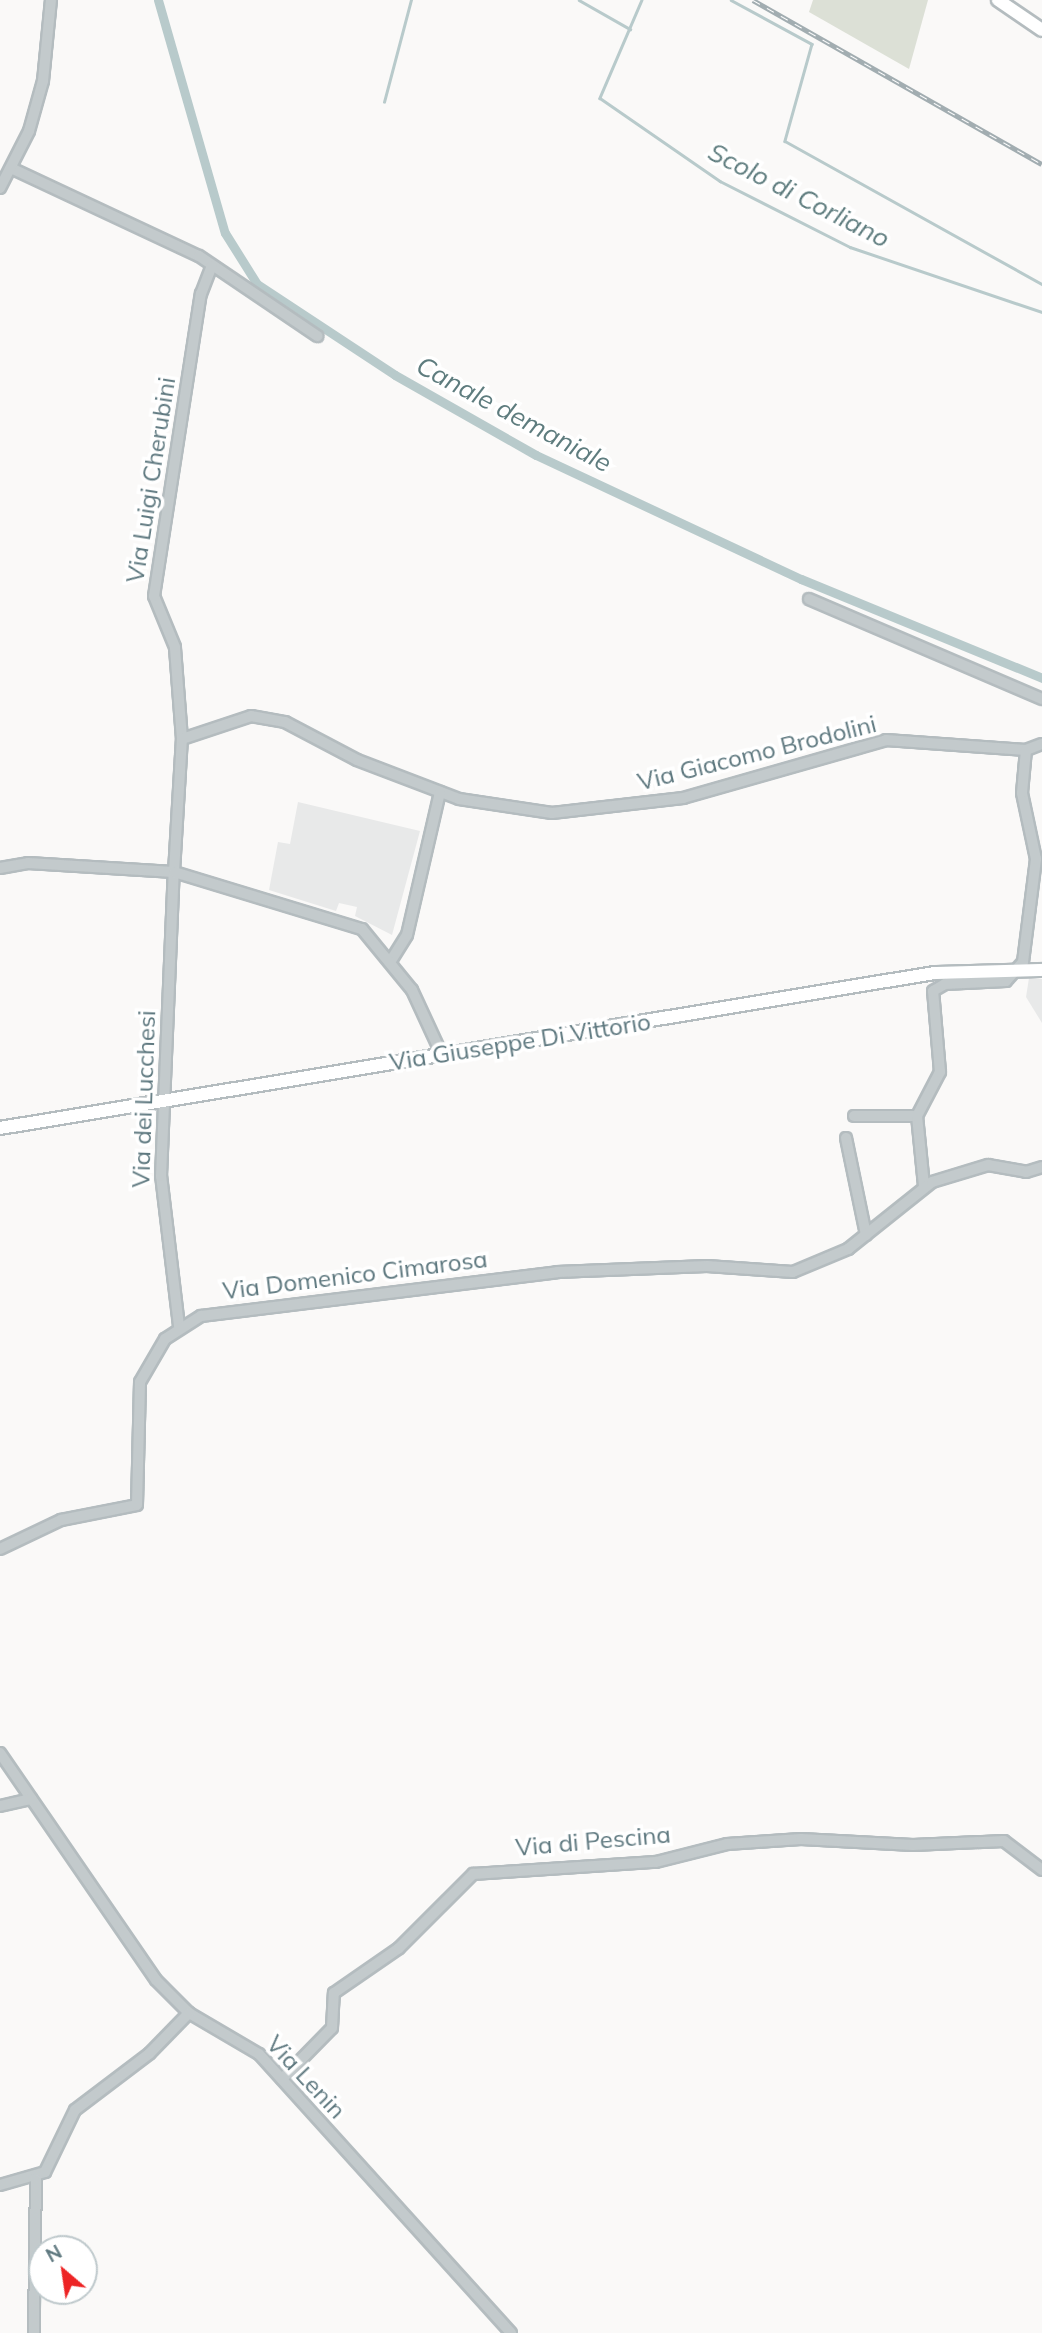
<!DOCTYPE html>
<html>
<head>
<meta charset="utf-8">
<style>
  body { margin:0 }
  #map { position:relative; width:1042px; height:2333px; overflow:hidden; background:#faf9f8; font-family:Mulish,sans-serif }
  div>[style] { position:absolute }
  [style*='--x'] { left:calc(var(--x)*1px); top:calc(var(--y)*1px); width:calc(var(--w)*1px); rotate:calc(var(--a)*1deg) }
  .built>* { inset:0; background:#e8e9e9 }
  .green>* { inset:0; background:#dce0d6 }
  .stream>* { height:2.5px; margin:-1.25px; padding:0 1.25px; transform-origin:1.25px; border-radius:1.25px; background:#b8cacb }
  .canal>* { height:9px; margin:-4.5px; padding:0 4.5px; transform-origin:4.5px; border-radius:4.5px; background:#b8cacb }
  .roads { filter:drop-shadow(2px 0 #b4bcbf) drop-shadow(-2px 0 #b4bcbf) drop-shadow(0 2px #b4bcbf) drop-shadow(0 -2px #b4bcbf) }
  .minor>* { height:10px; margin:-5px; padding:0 5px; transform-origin:5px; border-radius:5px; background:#c3cacc }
  .major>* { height:12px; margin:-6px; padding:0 6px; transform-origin:6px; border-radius:6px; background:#fff }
  .rail>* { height:5px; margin-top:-2.5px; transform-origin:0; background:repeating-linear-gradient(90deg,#fff 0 8px,#a2adb1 0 16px); box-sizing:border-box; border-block:2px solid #a2adb1 }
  span { translate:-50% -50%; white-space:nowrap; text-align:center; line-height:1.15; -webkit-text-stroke:7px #fff; paint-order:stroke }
  .street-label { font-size:24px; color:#5e787f }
  .water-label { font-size:26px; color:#5e7c7e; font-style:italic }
  .north { position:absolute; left:28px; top:2235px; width:70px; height:70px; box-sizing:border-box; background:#fff; border:2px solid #bfc9cc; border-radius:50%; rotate:331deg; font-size:19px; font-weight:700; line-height:28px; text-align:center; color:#5e787f }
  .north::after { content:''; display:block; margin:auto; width:24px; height:32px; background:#ed2425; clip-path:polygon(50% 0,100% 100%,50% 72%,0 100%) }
</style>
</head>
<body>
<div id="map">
  <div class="built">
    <div style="clip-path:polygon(298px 802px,420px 831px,392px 935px,355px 916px,357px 907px,339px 903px,336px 911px,269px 890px,278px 842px,290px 844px)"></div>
    <div style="clip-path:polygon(1029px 978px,1042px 979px,1042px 1023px,1026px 997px)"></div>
  </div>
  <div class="green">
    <div style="clip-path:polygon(813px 0,928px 0,909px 69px,809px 12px)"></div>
  </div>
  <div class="stream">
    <div style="--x:579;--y:0;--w:59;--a:29.6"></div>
    <div style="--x:642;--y:0;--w:107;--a:113.2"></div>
    <div style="--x:600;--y:98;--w:146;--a:34.7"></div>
    <div style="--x:720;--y:181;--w:146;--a:26.9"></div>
    <div style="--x:850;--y:247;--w:203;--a:18.7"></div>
    <div style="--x:731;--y:0;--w:92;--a:28.5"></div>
    <div style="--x:812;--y:44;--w:101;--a:105.6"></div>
    <div style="--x:785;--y:141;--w:294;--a:29.1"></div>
    <div style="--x:384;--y:102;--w:106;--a:-75.2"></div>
    <div style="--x:39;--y:2309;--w:49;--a:-87.7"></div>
  </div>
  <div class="canal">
    <div style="--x:158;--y:0;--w:242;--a:74"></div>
    <div style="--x:225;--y:233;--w:60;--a:57.9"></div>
    <div style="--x:257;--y:284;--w:165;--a:33.4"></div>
    <div style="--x:395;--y:375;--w:162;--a:29.6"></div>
    <div style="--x:536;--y:455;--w:293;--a:25.1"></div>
    <div style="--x:801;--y:579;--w:261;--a:22.3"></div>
  </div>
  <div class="roads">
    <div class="minor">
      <div style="--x:13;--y:169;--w:205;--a:25.1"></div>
      <div style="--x:199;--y:256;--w:143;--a:34.1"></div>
      <div style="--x:0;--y:188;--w:64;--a:-63"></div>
      <div style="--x:29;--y:131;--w:52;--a:-74.4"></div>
      <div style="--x:43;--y:81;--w:81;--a:-84.4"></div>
      <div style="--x:809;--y:599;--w:254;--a:23.2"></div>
      <div style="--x:182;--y:739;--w:92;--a:-94.4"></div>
      <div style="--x:175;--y:647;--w:55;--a:-112.4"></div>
      <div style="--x:154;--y:596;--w:306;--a:-81.2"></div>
      <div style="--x:201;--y:294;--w:30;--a:-69"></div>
      <div style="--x:0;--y:868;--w:28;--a:-10"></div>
      <div style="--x:28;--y:863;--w:146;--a:3.5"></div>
      <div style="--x:174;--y:872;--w:133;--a:-86.6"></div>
      <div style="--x:182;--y:739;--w:73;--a:-18.4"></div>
      <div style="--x:251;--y:716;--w:35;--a:10"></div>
      <div style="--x:285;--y:722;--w:81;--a:27.8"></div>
      <div style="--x:357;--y:760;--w:109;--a:20.9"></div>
      <div style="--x:459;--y:799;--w:94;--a:8.6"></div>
      <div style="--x:552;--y:813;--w:132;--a:-6.5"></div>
      <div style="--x:683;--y:798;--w:211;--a:-15.9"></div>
      <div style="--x:886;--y:740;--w:140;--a:4.1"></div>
      <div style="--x:1026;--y:750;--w:17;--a:-21"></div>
      <div style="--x:392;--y:959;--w:28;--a:-58"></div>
      <div style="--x:407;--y:935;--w:147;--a:-77"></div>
      <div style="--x:854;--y:1116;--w:63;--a:0"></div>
      <div style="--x:846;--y:1138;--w:99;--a:78.3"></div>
      <div style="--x:924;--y:1186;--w:70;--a:-95.7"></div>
      <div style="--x:917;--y:1116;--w:50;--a:-62.4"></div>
      <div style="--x:940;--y:1072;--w:81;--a:-94.9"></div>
      <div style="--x:933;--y:991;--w:14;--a:-30"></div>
      <div style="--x:945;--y:984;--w:61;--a:-2.8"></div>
      <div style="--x:1006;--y:981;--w:25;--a:-48"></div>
      <div style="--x:1023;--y:962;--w:104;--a:-82.8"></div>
      <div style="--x:1036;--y:859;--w:67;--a:-102"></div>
      <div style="--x:1022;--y:793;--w:43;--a:-84.7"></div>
      <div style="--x:179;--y:1326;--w:151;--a:-96.8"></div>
      <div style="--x:161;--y:1176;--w:304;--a:-87.6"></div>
      <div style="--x:174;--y:872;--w:196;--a:16.9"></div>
      <div style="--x:362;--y:929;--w:79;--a:50.7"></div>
      <div style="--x:412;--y:990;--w:72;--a:65.2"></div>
      <div style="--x:0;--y:1549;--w:68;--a:-25.4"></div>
      <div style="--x:61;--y:1520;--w:77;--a:-11.2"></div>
      <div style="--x:137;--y:1505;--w:123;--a:-88.6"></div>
      <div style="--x:140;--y:1382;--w:50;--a:-59.8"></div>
      <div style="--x:165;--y:1339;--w:43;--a:-32.6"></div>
      <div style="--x:201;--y:1316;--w:359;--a:-7"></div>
      <div style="--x:557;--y:1272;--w:150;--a:-2.3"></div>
      <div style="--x:707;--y:1266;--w:86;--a:4"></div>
      <div style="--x:793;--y:1272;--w:60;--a:-22.7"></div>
      <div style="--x:848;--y:1249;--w:107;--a:-38.6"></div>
      <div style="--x:932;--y:1182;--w:59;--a:-16.9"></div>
      <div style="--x:988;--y:1165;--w:39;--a:10"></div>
      <div style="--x:1026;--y:1172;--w:17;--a:-17"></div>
      <div style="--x:0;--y:1753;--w:275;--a:55.5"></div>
      <div style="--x:156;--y:1980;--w:47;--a:45"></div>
      <div style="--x:189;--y:2013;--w:81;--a:30.4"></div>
      <div style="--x:259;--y:2054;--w:376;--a:47.9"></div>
      <div style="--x:0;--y:1806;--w:32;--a:-13"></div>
      <div style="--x:282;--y:2079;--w:71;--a:-45.6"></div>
      <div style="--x:332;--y:2028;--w:35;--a:-87"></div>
      <div style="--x:334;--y:1993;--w:79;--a:-34.7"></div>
      <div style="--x:399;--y:1948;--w:105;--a:-45"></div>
      <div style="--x:473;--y:1874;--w:183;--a:-3.8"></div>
      <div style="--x:656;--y:1862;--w:73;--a:-14.2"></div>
      <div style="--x:727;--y:1844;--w:74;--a:-3.9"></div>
      <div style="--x:801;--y:1839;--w:112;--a:3.1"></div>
      <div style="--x:913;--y:1845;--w:91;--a:-2.5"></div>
      <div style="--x:1004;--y:1841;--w:48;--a:37.3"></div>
      <div style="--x:0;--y:2185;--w:47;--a:-16.1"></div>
      <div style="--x:45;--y:2172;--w:69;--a:-64.2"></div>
      <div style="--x:75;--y:2110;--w:94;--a:-37.2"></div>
      <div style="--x:150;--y:2053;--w:56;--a:-45.7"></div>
      <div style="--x:34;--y:2333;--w:154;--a:-89.3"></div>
    </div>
    <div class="major">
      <div style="--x:998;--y:0;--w:53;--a:34.3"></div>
      <div style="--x:0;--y:1128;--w:947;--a:-9.42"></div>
      <div style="--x:934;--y:973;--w:108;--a:-1.6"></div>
    </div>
  </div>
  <div class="rail">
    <div style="--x:753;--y:0;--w:332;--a:29.6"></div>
  </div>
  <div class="street-label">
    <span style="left:151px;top:480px;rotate:-81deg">Via Luigi Cherubini</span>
    <span style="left:757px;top:753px;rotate:-14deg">Via Giacomo Brodolini</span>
    <span style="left:520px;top:1042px;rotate:-9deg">Via Giuseppe Di Vittorio</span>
    <span style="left:144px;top:1099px;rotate:-88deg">Via dei Lucchesi</span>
    <span style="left:355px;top:1275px;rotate:-7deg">Via Domenico Cimarosa</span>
    <span style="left:593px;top:1841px;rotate:-5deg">Via di Pescina</span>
    <span style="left:306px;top:2077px;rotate:47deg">Via Lenin</span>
  </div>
  <div class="water-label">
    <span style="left:799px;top:195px;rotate:27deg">Scolo di Corliano</span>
    <span style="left:514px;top:414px;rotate:28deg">Canale demaniale</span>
  </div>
  <div class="north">N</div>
</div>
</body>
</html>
